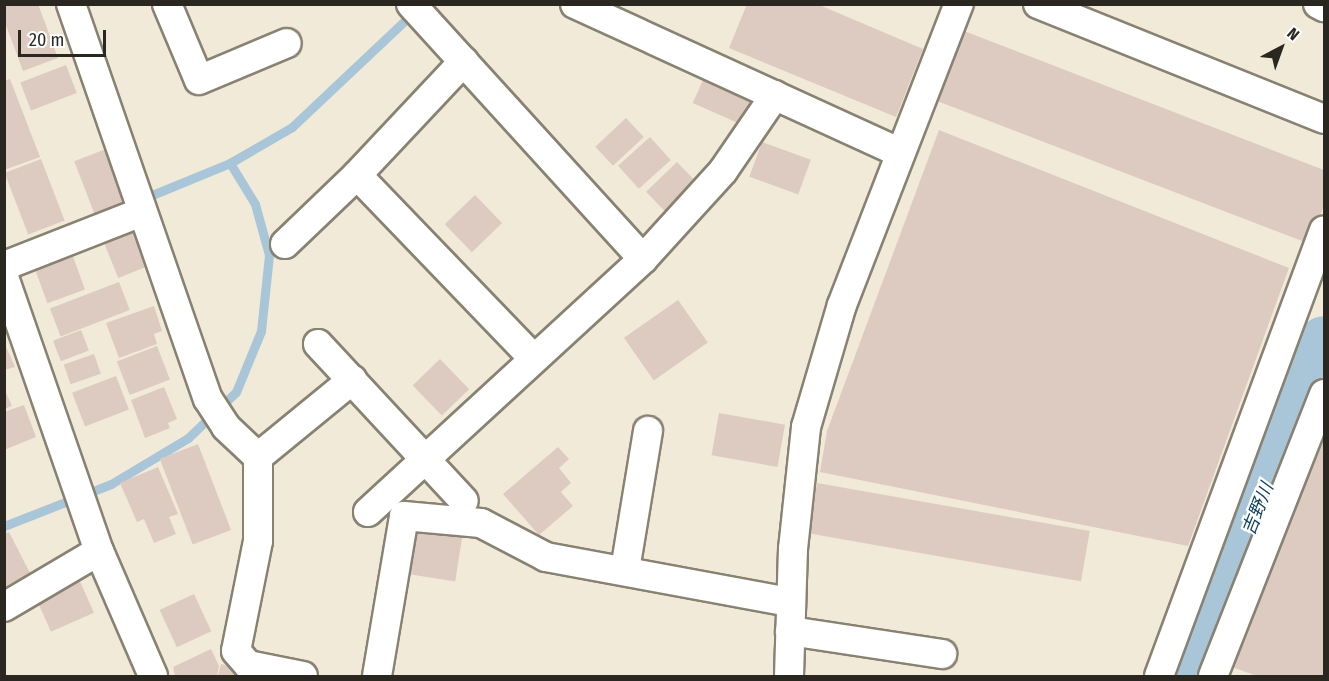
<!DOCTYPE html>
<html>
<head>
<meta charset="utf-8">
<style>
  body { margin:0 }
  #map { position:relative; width:1329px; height:681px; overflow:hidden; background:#f1ead8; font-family:"Fira Sans Condensed","Noto Sans JP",sans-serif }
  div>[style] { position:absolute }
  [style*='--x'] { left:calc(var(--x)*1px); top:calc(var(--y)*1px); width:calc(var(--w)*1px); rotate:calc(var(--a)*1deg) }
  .stream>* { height:9px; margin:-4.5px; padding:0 4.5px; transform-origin:4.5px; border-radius:4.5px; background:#a9c5d8 }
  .river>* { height:52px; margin:-26px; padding:0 26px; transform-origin:26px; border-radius:26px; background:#a9c5d8 }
  .building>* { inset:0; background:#ddcbc1; transform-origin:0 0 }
  .roads { filter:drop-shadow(2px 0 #888272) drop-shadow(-2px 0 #888272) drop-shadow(0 2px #888272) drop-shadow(0 -2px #888272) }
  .minor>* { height:28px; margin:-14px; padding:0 14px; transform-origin:14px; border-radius:14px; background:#fff }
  span { translate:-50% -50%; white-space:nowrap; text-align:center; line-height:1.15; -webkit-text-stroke:4.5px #fff; paint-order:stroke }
  .water-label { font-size:18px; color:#0a3d59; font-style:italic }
  .frame { position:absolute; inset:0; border:6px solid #292720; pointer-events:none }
  .north { position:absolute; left:1251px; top:18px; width:60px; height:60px; -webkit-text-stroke:4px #fff; paint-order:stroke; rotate:41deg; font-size:16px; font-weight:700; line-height:24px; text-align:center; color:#292720 }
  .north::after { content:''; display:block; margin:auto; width:21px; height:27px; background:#292720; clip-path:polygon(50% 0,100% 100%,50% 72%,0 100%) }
  .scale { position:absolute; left:18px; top:30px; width:88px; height:27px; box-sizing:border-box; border:3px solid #292720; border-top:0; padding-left:8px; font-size:18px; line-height:21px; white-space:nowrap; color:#292720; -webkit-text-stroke:4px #fff; paint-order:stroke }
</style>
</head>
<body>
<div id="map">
  <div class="stream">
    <div style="--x:152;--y:195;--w:84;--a:-22.3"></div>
    <div style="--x:230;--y:163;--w:72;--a:-30.1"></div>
    <div style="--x:292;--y:127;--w:169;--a:-43.3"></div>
    <div style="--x:4;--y:526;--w:115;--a:-21.4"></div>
    <div style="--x:111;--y:484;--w:90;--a:-30.9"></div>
    <div style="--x:188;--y:438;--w:66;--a:-43.8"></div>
    <div style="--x:236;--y:392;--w:66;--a:-67.7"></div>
    <div style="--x:261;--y:331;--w:76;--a:-84"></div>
    <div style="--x:269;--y:255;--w:53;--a:-105.4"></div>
    <div style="--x:255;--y:204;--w:48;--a:-121.4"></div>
  </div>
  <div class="river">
    <div style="--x:1192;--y:676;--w:359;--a:-68.4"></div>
  </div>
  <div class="building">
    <div style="clip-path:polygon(4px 4px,38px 4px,58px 58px,23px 71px,4px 20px)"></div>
    <div style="clip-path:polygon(747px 4px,817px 4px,923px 49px,896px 117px,729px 48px)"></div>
    <div style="clip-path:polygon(964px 31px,1324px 170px,1324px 205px,1310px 244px,937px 101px)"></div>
    <div style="left:66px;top:65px;width:30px;height:49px;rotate:69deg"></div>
    <div style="left:707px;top:71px;width:52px;height:35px;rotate:24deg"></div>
    <div style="clip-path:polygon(10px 79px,40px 157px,4px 170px,4px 81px)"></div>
    <div style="left:626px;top:118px;width:26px;height:42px;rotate:47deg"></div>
    <div style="clip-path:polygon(939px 130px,1289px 268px,1188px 546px,820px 472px,827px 431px)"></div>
    <div style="left:650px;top:137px;width:31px;height:43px;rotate:48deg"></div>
    <div style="left:762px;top:142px;width:52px;height:37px;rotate:20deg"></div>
    <div style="left:106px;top:149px;width:57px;height:34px;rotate:69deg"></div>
    <div style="left:41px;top:159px;width:66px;height:39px;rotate:69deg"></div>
    <div style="left:677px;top:162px;width:33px;height:43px;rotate:46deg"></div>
    <div style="left:475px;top:195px;width:39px;height:42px;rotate:46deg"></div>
    <div style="left:132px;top:224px;width:45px;height:33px;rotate:68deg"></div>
    <div style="left:71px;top:251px;width:41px;height:40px;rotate:70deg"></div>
    <div style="left:119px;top:282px;width:30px;height:74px;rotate:69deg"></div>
    <div style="left:678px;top:300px;width:52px;height:66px;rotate:55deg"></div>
    <div style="clip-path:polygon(154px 306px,162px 331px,154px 334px,157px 344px,119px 358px,106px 323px)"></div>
    <div style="left:81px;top:330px;width:22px;height:30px;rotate:69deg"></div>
    <div style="clip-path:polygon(4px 342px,15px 367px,4px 370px)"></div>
    <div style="left:157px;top:346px;width:36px;height:43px;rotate:69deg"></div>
    <div style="left:94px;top:354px;width:21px;height:32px;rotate:71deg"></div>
    <div style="left:440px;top:359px;width:42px;height:38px;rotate:46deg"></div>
    <div style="left:116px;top:376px;width:36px;height:47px;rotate:69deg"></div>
    <div style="clip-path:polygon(164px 387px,177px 419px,168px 423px,170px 428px,145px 438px,131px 400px)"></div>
    <div style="clip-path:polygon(4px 388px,12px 406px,4px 409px)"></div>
    <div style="clip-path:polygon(24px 405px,36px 437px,4px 450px,4px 412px)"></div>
    <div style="left:719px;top:413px;width:67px;height:43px;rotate:10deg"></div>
    <div style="clip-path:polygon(1324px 439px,1324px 676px,1257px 676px,1232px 667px)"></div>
    <div style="left:198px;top:444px;width:92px;height:41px;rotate:69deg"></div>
    <div style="clip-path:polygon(558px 447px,569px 459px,559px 468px,571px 483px,561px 492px,573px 506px,539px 535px,503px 494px)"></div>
    <div style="clip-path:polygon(158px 467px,178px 514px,169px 517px,176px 534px,154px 543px,144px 519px,137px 522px,120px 483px)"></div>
    <div style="left:817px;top:483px;width:277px;height:51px;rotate:10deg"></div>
    <div style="left:412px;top:528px;width:51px;height:46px;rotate:9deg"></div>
    <div style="clip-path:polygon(9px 532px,30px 573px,4px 587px,4px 534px)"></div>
    <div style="left:78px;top:577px;width:39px;height:47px;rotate:66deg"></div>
    <div style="left:194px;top:594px;width:41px;height:38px;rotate:65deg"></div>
    <div style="clip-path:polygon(211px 649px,219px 666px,217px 676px,175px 676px,173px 667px)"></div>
    <div style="clip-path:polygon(221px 664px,261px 672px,260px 676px,218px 676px)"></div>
  </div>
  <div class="roads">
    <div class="minor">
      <div style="--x:71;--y:4;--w:418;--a:70.9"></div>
      <div style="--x:208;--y:399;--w:33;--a:57"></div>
      <div style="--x:226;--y:427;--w:44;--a:43.2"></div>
      <div style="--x:258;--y:457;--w:84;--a:90"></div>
      <div style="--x:258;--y:541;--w:112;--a:101.3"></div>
      <div style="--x:236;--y:651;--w:18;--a:49"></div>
      <div style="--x:248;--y:665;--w:56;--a:11.3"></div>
      <div style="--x:167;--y:4;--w:82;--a:67.2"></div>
      <div style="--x:199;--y:80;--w:95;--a:-22.8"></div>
      <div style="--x:411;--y:4;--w:345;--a:47.7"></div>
      <div style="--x:643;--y:259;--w:119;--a:-47.7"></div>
      <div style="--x:723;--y:171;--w:92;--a:-55.6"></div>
      <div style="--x:575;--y:4;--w:358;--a:24.6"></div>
      <div style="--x:1038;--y:4;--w:308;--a:21.9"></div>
      <div style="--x:1318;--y:4;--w:7;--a:27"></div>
      <div style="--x:357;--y:175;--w:255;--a:46.1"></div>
      <div style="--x:285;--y:244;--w:100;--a:-43.8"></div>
      <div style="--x:357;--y:175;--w:156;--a:-46.8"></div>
      <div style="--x:4;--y:266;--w:148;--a:-21.4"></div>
      <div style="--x:4;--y:277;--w:290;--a:70.9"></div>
      <div style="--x:99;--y:551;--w:136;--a:66.6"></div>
      <div style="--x:318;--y:344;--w:214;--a:47.1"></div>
      <div style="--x:258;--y:457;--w:122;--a:-39.3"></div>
      <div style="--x:368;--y:512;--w:374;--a:-42.6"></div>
      <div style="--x:625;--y:570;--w:141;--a:-80.6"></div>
      <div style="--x:4;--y:607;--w:110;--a:-30.5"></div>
      <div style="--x:790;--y:631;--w:154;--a:8.6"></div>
      <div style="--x:377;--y:676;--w:162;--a:-80.4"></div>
      <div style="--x:404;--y:516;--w:77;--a:5.2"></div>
      <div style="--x:481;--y:523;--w:73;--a:27.6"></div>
      <div style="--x:546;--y:557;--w:247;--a:10.5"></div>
      <div style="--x:789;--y:676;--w:127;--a:-88.2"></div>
      <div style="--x:793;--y:549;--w:123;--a:-83.9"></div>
      <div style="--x:806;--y:427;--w:127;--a:-73.6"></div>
      <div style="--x:842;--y:305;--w:323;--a:-68.8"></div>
      <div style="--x:1159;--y:676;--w:475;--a:-69.7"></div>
      <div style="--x:1213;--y:676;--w:303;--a:-68.5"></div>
    </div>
  </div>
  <div class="water-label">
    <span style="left:1258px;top:509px;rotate:-68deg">吉野川</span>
  </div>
  <div class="frame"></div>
  <div class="north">N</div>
  <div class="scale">20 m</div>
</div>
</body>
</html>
